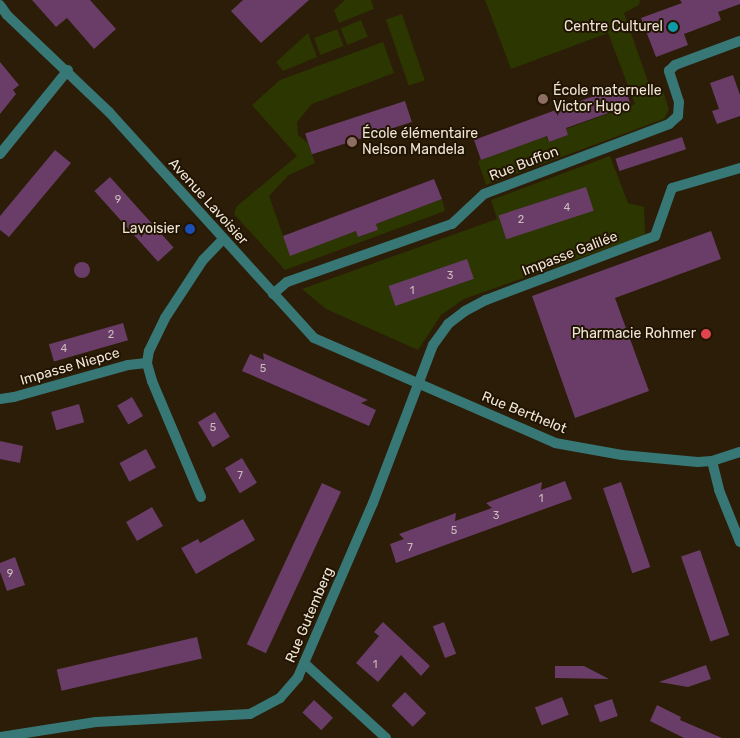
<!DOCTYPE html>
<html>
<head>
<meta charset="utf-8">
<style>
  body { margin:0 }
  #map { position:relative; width:740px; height:738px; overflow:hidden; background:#2b1d07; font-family:Rubik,sans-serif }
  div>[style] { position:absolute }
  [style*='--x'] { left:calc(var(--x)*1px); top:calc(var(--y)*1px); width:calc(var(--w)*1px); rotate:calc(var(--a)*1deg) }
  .green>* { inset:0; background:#2c3600; transform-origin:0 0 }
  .building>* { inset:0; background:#693d67; transform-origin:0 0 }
  .round { border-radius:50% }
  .street>* { height:10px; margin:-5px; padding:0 5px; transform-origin:5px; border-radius:5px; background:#377776 }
  .dots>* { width:14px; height:14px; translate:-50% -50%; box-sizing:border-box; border:2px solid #211401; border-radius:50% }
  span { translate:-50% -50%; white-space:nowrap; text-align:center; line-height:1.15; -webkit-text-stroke:4px #211401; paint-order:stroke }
  .number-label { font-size:11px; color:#cebbbc }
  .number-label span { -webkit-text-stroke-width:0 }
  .poi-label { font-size:14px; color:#efe5d8 }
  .right { translate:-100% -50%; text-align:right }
  .left { translate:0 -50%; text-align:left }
  .street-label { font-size:14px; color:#efe5d8 }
</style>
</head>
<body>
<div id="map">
  <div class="green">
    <div style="clip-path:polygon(345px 0,371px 0,374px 9px,339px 23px,334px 10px)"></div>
    <div style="clip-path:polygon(485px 0,640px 0,639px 5px,624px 13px,650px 87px,663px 91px,669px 110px,664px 119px,486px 185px,478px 161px,546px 136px,549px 142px,568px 135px,566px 129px,635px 104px,608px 33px,511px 69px)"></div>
    <div style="left:402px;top:14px;width:70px;height:17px;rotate:71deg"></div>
    <div style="left:361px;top:20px;width:18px;height:22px;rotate:68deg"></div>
    <div style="left:337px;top:29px;width:18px;height:25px;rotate:68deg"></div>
    <div style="clip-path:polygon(308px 33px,317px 57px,283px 71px,276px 62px)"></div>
    <div style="clip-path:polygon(383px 42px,394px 73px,312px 104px,297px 122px,298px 135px,308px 143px,315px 163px,289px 175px,269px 196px,290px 255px,356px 231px,359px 237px,378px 230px,376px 224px,442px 199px,445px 211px,285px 270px,234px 214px,236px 207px,297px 156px,252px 105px,280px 80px)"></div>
    <div style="clip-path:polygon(610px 156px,628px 203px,644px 207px,645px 235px,464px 299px,441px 315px,418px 350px,326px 309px,302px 289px,497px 219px,491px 200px)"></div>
  </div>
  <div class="building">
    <div style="clip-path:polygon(32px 0,90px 0,116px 29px,94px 49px,67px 18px,56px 27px)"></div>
    <div style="clip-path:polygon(243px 0,309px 0,261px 43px,231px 11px)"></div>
    <div style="clip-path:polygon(680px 0,740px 0,740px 4px,718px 12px,721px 20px,684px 34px,688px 45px,656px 57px,641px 18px,682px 3px)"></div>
    <div style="clip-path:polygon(0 62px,19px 85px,13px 90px,16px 94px,0 114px)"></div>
    <div style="clip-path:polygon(733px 75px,740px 95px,740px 116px,717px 124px,712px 111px,719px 109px,710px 83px)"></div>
    <div style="clip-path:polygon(624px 85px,631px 105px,566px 128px,568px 135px,549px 142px,547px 136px,481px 160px,474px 140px)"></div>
    <div style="left:405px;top:101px;width:22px;height:105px;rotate:72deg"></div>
    <div style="left:682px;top:137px;width:13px;height:70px;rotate:72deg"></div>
    <div style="clip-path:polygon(55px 150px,71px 163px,9px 237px,0 230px,0 216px)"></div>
    <div style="left:110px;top:177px;width:95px;height:21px;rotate:48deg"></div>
    <div style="clip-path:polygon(434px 179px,442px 199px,376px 224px,378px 230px,358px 237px,356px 231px,290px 256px,283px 236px)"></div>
    <div style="left:586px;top:187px;width:25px;height:92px;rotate:72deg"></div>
    <div style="clip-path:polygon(711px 231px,721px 259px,615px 298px,649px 391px,575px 418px,532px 296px)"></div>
    <div style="left:467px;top:259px;width:21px;height:83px;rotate:71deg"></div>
    <div class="round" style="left:74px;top:262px;width:16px;height:16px"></div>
    <div style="left:123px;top:323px;width:18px;height:77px;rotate:74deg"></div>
    <div style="clip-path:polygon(263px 353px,368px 400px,361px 403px,376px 410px,369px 426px,242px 371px,250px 354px,264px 360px)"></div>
    <div style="left:132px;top:397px;width:22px;height:17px;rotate:60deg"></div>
    <div style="left:79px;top:404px;width:19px;height:29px;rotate:74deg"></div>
    <div style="left:215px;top:412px;width:29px;height:20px;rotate:59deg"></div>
    <div style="clip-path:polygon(0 441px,23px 446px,20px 463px,0 459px)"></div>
    <div style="left:146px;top:449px;width:21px;height:30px;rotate:62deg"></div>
    <div style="left:242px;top:458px;width:29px;height:20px;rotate:59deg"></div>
    <div style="clip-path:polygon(565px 481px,572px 499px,396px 563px,390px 544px,404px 539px,399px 534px,456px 513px,455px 521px,492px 508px,486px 503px,542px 482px,541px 490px)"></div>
    <div style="left:621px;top:482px;width:90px;height:19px;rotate:71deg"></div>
    <div style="left:322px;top:483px;width:21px;height:178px;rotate:25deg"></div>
    <div style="left:152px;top:507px;width:22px;height:30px;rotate:60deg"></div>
    <div style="clip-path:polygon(243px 519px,255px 540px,196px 574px,181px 548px,198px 539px,200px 543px)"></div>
    <div style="left:700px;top:550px;width:90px;height:20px;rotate:71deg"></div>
    <div style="clip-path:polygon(15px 557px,25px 585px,7px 591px,0 572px,0 563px)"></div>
    <div style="clip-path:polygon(383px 622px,430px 666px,421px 676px,401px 655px,378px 682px,356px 663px,379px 636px,374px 632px)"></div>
    <div style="left:444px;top:622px;width:34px;height:12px;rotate:69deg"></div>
    <div style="left:197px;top:637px;width:22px;height:144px;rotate:77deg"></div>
    <div style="clip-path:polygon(706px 665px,711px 679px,688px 687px,659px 682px)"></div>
    <div style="clip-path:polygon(555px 666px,584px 666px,609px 679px,555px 678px)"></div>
    <div style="left:405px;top:692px;width:30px;height:19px;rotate:45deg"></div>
    <div style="left:562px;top:697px;width:19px;height:29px;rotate:69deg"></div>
    <div style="left:612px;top:699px;width:18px;height:19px;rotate:71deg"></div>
    <div style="left:314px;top:700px;width:26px;height:17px;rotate:43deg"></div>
    <div style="clip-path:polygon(657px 705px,681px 717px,680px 720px,722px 738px,684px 738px,650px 721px)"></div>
  </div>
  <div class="street">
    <div style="--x:0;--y:5;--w:12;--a:55"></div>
    <div style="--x:7;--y:15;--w:141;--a:43.6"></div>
    <div style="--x:109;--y:112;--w:305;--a:47.8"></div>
    <div style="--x:314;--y:338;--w:263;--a:23.5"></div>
    <div style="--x:555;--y:443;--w:68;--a:10.2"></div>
    <div style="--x:622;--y:455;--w:76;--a:5.3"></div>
    <div style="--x:698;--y:462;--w:14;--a:-4"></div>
    <div style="--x:712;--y:461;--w:29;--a:-18"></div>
    <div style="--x:0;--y:154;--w:108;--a:-51"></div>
    <div style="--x:273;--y:294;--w:18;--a:-41"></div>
    <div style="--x:287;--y:282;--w:175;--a:-19.4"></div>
    <div style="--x:452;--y:224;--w:44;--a:-43.2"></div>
    <div style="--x:484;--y:194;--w:198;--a:-20.7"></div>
    <div style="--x:669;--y:124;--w:12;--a:-42"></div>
    <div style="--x:678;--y:116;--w:14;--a:-86"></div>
    <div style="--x:679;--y:102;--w:33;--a:-108"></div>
    <div style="--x:669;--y:71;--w:8;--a:-45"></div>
    <div style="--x:675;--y:65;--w:69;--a:-20.3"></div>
    <div style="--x:0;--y:399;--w:14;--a:-8"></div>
    <div style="--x:14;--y:397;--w:118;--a:-15.7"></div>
    <div style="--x:128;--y:365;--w:19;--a:-6"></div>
    <div style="--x:712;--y:461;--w:30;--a:76"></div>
    <div style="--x:719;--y:490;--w:56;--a:68"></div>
    <div style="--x:201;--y:497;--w:126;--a:-112.9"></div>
    <div style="--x:152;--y:381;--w:19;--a:-106"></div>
    <div style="--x:147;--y:363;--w:12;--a:-81"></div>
    <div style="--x:149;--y:351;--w:37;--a:-64"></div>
    <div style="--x:165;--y:318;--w:69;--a:-56.8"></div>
    <div style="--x:203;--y:260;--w:28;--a:-46"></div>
    <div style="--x:304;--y:663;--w:111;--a:42.4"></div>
    <div style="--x:0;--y:737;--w:97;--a:-8.9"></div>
    <div style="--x:96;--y:722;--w:154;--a:-3"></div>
    <div style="--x:250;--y:714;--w:34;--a:-28"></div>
    <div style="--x:280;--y:698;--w:28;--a:-49"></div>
    <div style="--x:298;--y:677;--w:189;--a:-66.7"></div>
    <div style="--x:373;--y:503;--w:169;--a:-69.2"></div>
    <div style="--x:433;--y:345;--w:26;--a:-54"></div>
    <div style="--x:448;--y:324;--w:21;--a:-37"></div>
    <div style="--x:465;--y:311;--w:24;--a:-28"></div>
    <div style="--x:486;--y:300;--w:181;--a:-20.7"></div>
    <div style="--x:655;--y:236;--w:51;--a:-70.5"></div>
    <div style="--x:672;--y:188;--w:71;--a:-16.4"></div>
  </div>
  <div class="dots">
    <div style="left:673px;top:27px;background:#0f9aa8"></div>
    <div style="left:543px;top:99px;background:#8d6e63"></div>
    <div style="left:352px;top:142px;background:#8d6e63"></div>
    <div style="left:190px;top:229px;background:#1a4fb4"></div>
    <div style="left:706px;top:334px;background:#e0444e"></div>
  </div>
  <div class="number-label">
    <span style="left:118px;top:200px">9</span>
    <span style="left:567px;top:208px">4</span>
    <span style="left:521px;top:220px">2</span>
    <span style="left:450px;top:276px">3</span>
    <span style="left:412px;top:291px">1</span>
    <span style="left:111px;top:335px">2</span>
    <span style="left:64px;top:349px">4</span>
    <span style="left:263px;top:369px">5</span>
    <span style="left:213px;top:428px">5</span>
    <span style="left:240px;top:476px">7</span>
    <span style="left:541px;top:499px">1</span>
    <span style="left:496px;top:516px">3</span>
    <span style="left:454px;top:531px">5</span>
    <span style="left:410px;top:548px">7</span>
    <span style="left:10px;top:574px">9</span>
    <span style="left:375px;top:665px">1</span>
  </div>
  <div class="poi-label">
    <span class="right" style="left:663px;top:27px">Centre Culturel</span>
    <span class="left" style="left:553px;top:99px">École maternelle<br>Victor Hugo</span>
    <span class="left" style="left:362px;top:142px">École élémentaire<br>Nelson Mandela</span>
    <span class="right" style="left:180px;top:229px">Lavoisier</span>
    <span class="right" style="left:696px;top:334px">Pharmacie Rohmer</span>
  </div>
  <div class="street-label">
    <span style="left:524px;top:164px;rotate:-21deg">Rue Buffon</span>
    <span style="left:208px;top:202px;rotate:48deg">Avenue Lavoisier</span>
    <span style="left:570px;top:254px;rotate:-21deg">Impasse Galilée</span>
    <span style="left:70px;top:367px;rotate:-16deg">Impasse Niepce</span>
    <span style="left:524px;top:413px;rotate:22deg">Rue Berthelot</span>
    <span style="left:310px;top:615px;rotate:-67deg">Rue Gutemberg</span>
  </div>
</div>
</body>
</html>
